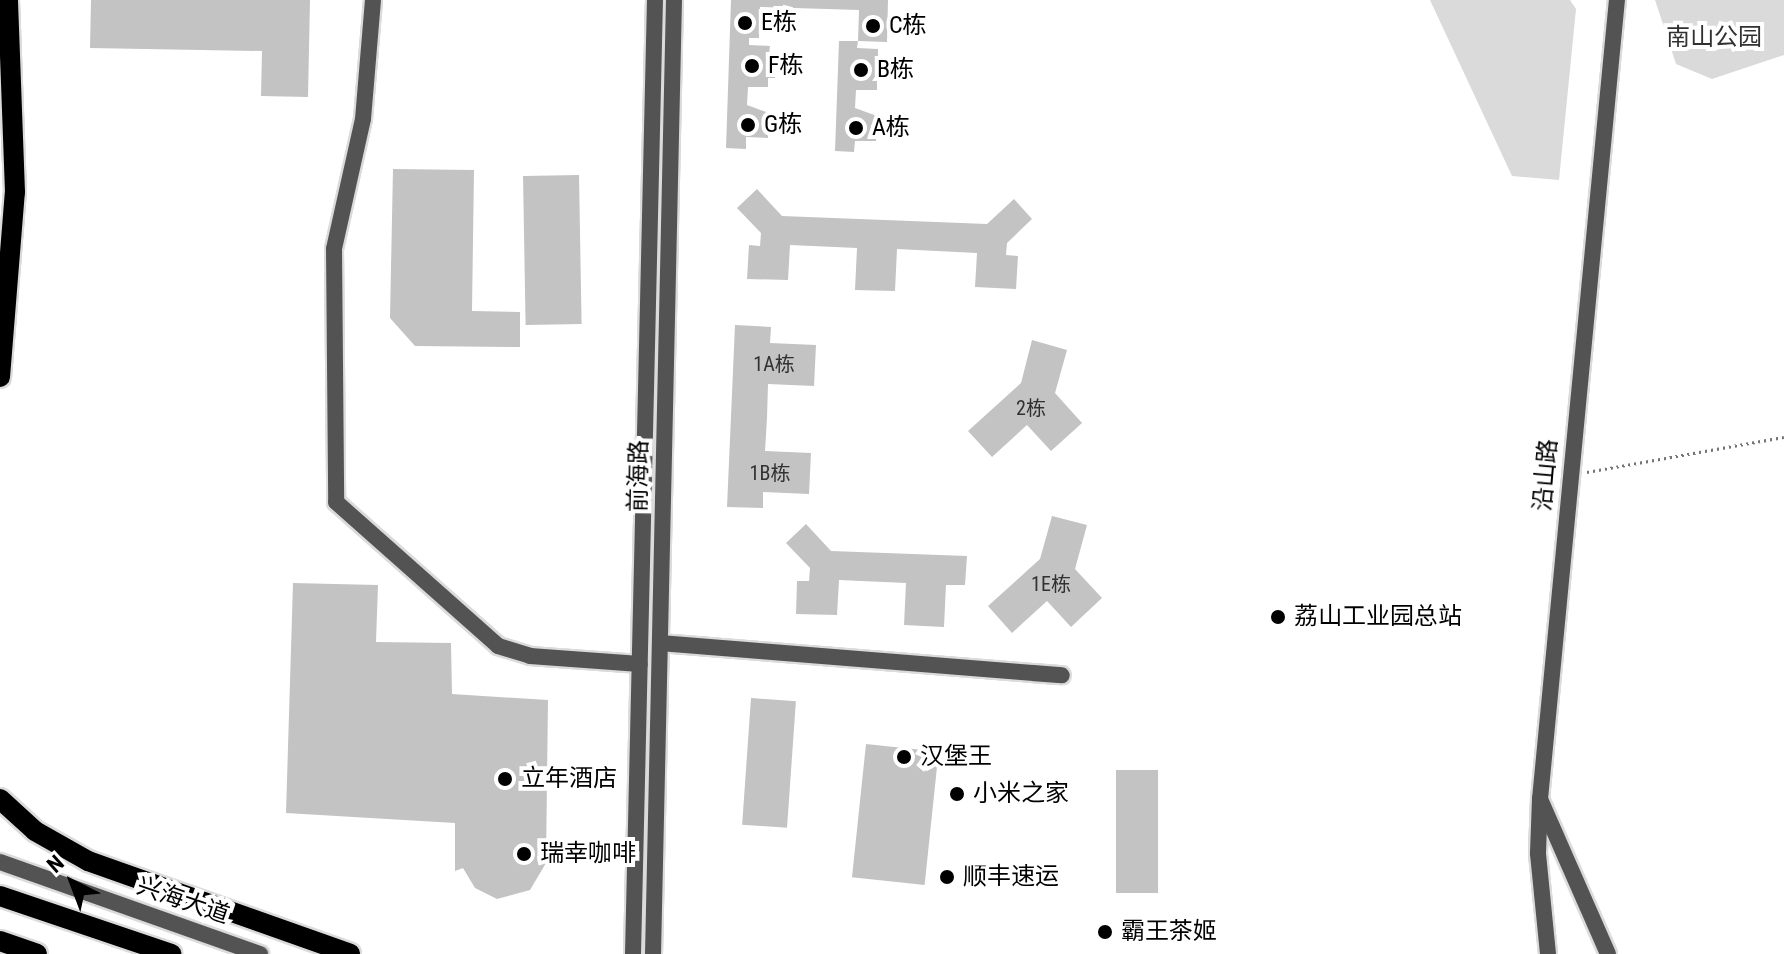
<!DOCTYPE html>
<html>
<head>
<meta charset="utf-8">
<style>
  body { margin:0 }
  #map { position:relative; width:1784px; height:954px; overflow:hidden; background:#fff; font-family:"Roboto Condensed","Noto Sans SC",sans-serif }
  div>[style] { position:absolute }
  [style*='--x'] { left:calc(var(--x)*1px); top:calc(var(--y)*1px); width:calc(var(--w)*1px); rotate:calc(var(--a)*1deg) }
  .green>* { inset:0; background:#dadada }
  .building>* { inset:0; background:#c3c3c3; transform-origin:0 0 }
  .path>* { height:3px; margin-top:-1.5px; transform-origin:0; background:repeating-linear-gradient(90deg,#757575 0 2px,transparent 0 6px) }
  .roads { filter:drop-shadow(2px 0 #dbdbdb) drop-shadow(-2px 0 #dbdbdb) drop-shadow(0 2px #dbdbdb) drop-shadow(0 -2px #dbdbdb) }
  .minor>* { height:16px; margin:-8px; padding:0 8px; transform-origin:8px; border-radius:8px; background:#535353 }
  .tertiary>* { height:16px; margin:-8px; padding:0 8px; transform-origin:8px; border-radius:8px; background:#535353 }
  .primary>* { height:20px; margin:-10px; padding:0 10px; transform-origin:10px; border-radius:10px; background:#000 }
  .dots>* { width:22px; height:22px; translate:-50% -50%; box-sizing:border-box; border:4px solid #fff; border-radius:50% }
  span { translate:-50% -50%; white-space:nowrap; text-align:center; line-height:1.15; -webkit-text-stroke:8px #fff; paint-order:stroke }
  .number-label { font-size:20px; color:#313131 }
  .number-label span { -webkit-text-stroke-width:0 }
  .poi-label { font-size:24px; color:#000 }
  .left { translate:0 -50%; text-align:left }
  .park-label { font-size:24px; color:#313131 }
  .street-label { font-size:24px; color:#000 }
  .north { position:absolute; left:32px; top:842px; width:80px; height:80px; -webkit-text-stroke:6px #fff; paint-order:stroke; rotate:318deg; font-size:22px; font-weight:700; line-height:32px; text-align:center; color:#000 }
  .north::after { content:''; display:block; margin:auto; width:28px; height:36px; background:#000; clip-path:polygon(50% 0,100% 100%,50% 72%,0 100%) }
</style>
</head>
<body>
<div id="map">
  <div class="green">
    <div style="clip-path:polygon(1430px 0,1570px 0,1576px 9px,1559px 180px,1512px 176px)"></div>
    <div style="clip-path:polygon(1655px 0,1784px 0,1784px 55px,1712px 79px,1676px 64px)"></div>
  </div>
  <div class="building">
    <div style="clip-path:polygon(91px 0,310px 0,308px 97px,261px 96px,262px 51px,90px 48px)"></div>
    <div style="clip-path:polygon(731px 0,888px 0,887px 42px,858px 41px,859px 10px,760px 7px,759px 38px,749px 38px,749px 45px,770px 46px,769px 55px,776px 55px,775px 78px,768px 78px,768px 87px,748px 87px,747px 105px,769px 113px,768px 138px,746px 137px,746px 149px,726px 148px)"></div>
    <div style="clip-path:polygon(839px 41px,858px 41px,857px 48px,878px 49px,878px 58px,884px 58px,883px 81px,877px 81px,877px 90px,856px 90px,855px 108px,877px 116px,876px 141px,855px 141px,854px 152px,835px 151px)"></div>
    <div style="clip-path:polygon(393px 169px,474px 170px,472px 311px,520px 312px,520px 347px,415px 346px,390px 318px)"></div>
    <div style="left:579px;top:175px;width:149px;height:56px;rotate:89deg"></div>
    <div style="clip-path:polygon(757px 189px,782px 216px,987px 224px,1014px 199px,1032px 219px,1007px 243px,1006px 255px,1018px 256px,1016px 289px,975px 287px,977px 253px,897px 249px,895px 291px,855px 290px,857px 248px,790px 245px,788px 280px,747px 279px,749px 245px,760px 246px,761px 233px,737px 208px)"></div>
    <div style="clip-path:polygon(735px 325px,771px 327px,770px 343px,816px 345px,814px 386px,768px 384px,767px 418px,765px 451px,811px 453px,809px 494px,763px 492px,763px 508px,727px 507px)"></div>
    <div style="clip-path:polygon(1032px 340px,1067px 350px,1055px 393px,1082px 423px,1051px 451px,1027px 425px,992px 457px,968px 431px,1021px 383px)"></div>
    <div style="clip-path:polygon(1052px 516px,1087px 525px,1075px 569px,1102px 598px,1071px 627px,1047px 601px,1012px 633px,988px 606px,1040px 559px)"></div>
    <div style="clip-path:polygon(806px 524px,831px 551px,967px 556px,965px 585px,946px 585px,944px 627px,904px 625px,906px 583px,839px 580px,837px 615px,796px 614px,797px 581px,809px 581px,810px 568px,786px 543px)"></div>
    <div style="clip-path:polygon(293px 583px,378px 585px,376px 642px,451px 643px,452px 694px,548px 700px,546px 863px,530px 890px,497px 899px,475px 888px,463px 868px,455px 871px,455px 823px,286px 813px)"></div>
    <div style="left:751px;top:698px;width:45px;height:127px;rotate:4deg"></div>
    <div style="left:866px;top:744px;width:73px;height:134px;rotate:6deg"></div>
    <div style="left:1116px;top:770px;width:42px;height:123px"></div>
  </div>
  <div class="path">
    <div style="--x:1587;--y:472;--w:200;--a:-10.1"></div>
  </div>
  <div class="roads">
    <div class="minor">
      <div style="--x:373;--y:0;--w:119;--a:94.8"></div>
      <div style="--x:363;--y:119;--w:133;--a:102.6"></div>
      <div style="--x:334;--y:249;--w:253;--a:89.5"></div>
      <div style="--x:336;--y:502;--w:217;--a:41.6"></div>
      <div style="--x:498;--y:646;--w:34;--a:17"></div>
      <div style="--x:530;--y:656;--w:110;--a:4.2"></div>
      <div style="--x:660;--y:643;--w:403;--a:4.6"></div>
      <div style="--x:1540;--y:799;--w:169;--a:66.3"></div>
    </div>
    <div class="tertiary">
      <div style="--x:0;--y:862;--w:276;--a:19.5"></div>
      <div style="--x:633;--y:954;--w:954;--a:-88.68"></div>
      <div style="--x:653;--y:954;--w:954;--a:-88.74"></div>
      <div style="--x:1548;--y:954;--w:101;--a:-95.7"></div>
      <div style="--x:1538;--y:853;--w:54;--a:-87.9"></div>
      <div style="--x:1540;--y:799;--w:803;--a:-84.5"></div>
    </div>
    <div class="primary">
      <div style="--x:0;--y:377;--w:186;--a:-85.4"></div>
      <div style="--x:15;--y:192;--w:192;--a:-92.1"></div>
      <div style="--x:0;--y:799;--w:47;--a:42.4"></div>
      <div style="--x:35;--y:831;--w:61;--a:29.5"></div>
      <div style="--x:88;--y:861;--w:278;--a:19.5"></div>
      <div style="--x:0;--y:896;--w:181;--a:18.7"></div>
      <div style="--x:0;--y:941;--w:39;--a:19"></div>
    </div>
  </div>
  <div class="dots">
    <div style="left:745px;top:23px;background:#000"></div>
    <div style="left:873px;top:26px;background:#000"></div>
    <div style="left:752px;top:66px;background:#000"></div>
    <div style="left:861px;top:70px;background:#000"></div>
    <div style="left:748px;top:125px;background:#000"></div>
    <div style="left:856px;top:128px;background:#000"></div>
    <div style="left:1278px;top:617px;background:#000"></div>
    <div style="left:904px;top:757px;background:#000"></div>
    <div style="left:505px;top:779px;background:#000"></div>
    <div style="left:957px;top:794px;background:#000"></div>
    <div style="left:524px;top:854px;background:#000"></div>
    <div style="left:947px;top:877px;background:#000"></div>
    <div style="left:1105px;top:932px;background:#000"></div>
  </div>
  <div class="number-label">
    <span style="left:774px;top:364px">1A栋</span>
    <span style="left:1031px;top:408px">2栋</span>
    <span style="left:770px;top:473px">1B栋</span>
    <span style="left:1051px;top:584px">1E栋</span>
  </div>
  <div class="poi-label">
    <span class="left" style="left:761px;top:23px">E栋</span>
    <span class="left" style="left:889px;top:26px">C栋</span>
    <span class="left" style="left:768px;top:66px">F栋</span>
    <span class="left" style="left:877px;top:70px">B栋</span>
    <span class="left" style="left:764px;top:125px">G栋</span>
    <span class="left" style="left:872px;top:128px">A栋</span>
    <span class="left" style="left:1294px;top:617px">荔山工业园总站</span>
    <span class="left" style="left:920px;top:757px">汉堡王</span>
    <span class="left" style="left:521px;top:779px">立年酒店</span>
    <span class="left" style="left:973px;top:794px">小米之家</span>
    <span class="left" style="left:540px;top:854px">瑞幸咖啡</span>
    <span class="left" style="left:963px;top:877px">顺丰速运</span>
    <span class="left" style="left:1121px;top:932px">霸王茶姬</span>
  </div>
  <div class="park-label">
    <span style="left:1714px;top:38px">南山公园</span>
  </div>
  <div class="street-label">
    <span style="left:1546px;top:475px;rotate:-85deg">沿山路</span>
    <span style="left:639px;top:476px;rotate:-89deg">前海路</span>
    <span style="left:183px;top:901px;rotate:19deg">兴海大道</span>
  </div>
  <div class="north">N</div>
</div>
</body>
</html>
